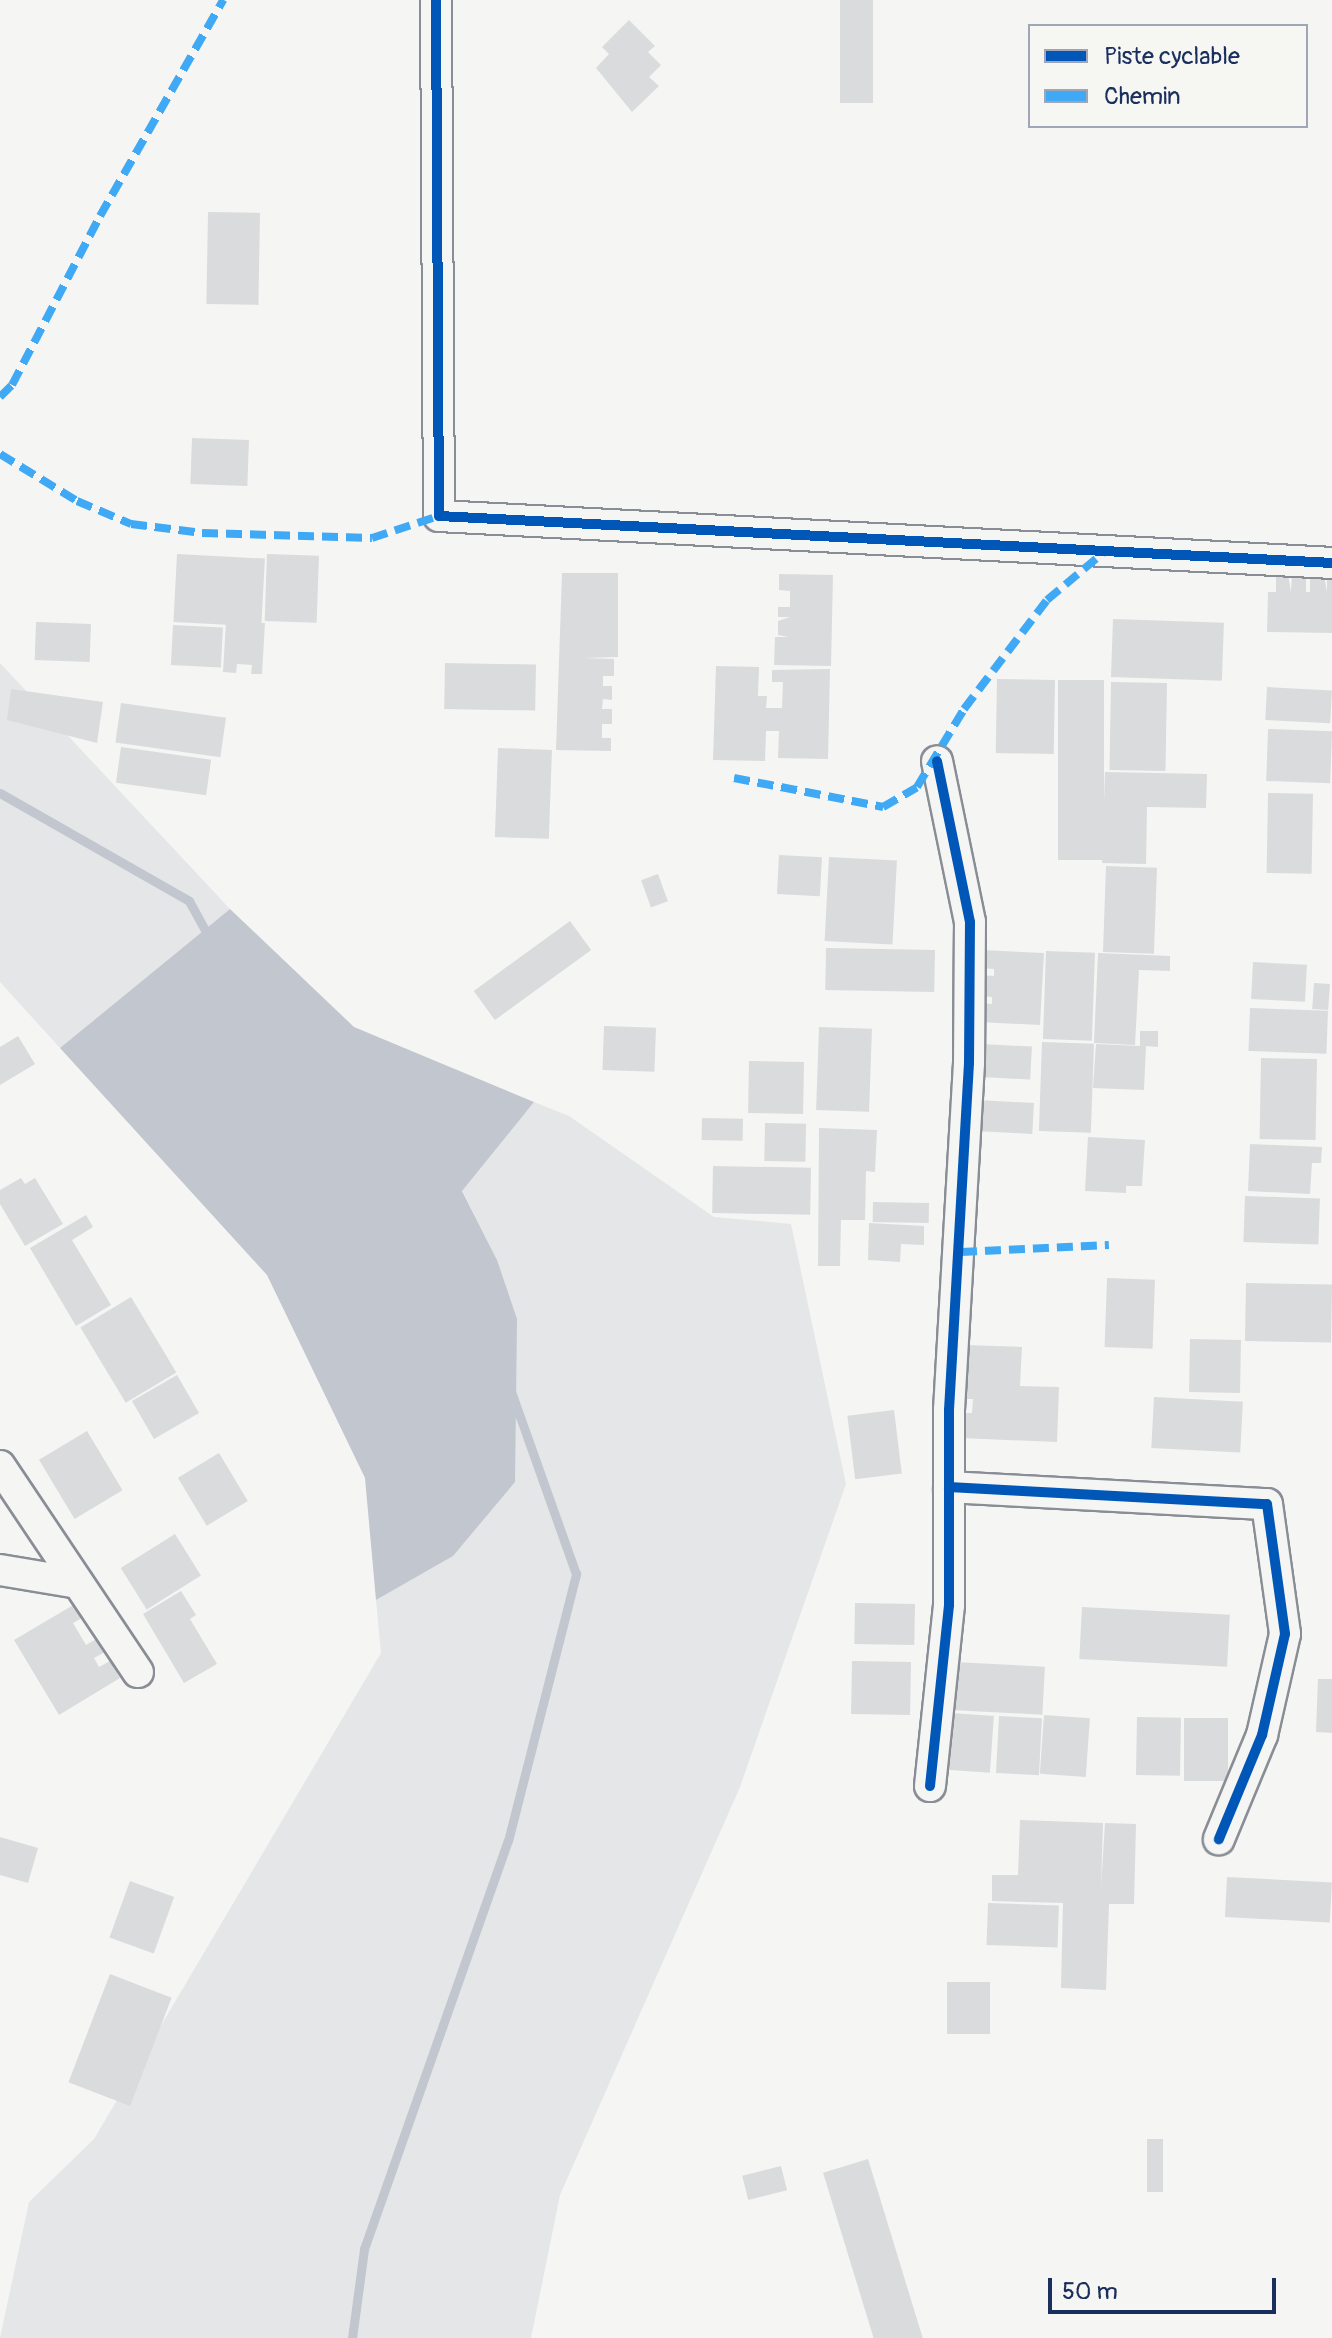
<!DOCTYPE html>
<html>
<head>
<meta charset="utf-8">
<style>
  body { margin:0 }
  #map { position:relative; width:1332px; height:2338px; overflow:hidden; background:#f5f5f3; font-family:Pangolin,sans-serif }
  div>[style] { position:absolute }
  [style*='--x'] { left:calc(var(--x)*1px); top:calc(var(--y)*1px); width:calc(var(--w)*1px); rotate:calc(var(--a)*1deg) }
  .green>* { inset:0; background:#e4e6e7 }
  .water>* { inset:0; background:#c1c6cf }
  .stream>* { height:9px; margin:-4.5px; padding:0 4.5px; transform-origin:4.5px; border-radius:4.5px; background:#c1c6cf }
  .building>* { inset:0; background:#dadbdc; transform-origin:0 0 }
  .roads { filter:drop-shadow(2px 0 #898d95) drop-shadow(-2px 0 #898d95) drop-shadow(0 2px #898d95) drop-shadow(0 -2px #898d95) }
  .minor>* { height:30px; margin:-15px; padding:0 15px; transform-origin:15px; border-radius:15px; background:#f5f5f3 }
  .quiet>* { height:8px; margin-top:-4px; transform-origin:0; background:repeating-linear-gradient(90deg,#3fa9f5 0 16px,transparent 0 24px) }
  .cycleway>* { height:10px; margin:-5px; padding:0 5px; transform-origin:5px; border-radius:5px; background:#0057b8 }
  span { translate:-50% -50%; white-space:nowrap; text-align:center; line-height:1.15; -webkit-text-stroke:7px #f6f6f2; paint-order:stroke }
  .legend { position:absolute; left:1028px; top:24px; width:280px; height:104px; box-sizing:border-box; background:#f6f6f2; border:2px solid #9ea6b7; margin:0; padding:10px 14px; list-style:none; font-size:24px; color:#1b2f5e }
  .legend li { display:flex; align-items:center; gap:16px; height:40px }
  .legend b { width:40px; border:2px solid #9ea6b7 }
  .scale { position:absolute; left:1048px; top:2278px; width:228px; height:36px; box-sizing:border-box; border:4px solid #1b2f5e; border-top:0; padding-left:10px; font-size:24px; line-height:28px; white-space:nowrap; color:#1b2f5e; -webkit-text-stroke:6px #f6f6f2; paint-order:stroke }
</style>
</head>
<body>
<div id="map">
  <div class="green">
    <div style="clip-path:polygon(0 663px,230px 909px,60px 1048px,0 982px)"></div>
    <div style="clip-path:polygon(534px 1102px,569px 1116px,714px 1217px,791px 1224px,846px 1484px,740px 1787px,560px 2195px,531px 2338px,0 2338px,29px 2202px,94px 2139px,381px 1653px,376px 1600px,453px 1556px,497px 1260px,462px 1190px)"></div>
  </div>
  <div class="water">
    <div style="clip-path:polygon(230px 909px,354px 1027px,534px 1102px,462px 1191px,497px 1260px,517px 1319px,515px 1482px,453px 1556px,376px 1600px,365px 1478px,267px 1275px,60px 1048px)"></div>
  </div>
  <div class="stream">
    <div style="--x:0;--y:793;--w:218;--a:29.7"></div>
    <div style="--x:189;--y:901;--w:43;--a:61.1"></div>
    <div style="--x:352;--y:2338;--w:90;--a:-82.3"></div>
    <div style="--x:364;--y:2249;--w:433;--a:-70.6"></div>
    <div style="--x:508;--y:1841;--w:276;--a:-75.7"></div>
    <div style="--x:576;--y:1574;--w:194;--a:-109.6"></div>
  </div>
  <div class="building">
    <div style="left:840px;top:0;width:33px;height:103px"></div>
    <div style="clip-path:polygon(629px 20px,655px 46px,648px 52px,661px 65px,649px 77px,659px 86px,632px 112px,596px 68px,609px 54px,602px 47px)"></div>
    <div style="left:208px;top:212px;width:52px;height:92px;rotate:1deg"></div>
    <div style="left:192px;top:438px;width:57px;height:46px;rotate:2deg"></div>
    <div style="left:177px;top:554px;width:88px;height:68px;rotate:3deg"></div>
    <div style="left:267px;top:554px;width:52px;height:67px;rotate:2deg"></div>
    <div style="clip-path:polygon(562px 573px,618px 573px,618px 657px,583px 658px,614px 659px,614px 676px,603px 676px,603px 686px,612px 686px,612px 700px,603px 699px,602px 709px,612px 709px,612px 724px,602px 724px,602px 738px,611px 738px,611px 751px,556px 750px)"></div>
    <div style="clip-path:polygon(779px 574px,833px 575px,831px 666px,774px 665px,775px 637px,789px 637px,778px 635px,778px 621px,790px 617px,778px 617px,778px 607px,790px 607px,790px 591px,779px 590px)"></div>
    <div style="clip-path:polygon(1292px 574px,1306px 574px,1306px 592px,1310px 592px,1310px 575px,1324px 576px,1327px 592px,1327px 576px,1332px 576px,1332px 633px,1267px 632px,1268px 592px,1276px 592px,1276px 575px,1288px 575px,1291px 592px)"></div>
    <div style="left:1113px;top:619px;width:111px;height:58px;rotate:2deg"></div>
    <div style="left:36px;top:622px;width:55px;height:38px;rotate:2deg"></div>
    <div style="clip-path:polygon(226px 622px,265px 623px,262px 674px,251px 674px,252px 665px,237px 664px,236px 673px,223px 672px)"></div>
    <div style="left:173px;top:625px;width:50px;height:40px;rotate:3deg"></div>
    <div style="left:445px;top:663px;width:91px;height:46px;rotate:1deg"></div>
    <div style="clip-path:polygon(716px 666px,759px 667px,758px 696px,767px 696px,766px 708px,782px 708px,783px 682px,772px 682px,772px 670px,830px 669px,828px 759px,778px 758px,779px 731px,766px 731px,765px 761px,713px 760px)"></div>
    <div style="left:997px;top:679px;width:58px;height:74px;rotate:1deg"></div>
    <div style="left:1058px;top:680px;width:46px;height:180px"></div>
    <div style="left:1111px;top:682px;width:56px;height:88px;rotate:1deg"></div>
    <div style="left:1267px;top:687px;width:65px;height:33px;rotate:3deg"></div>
    <div style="clip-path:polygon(11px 689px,103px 702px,97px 743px,7px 720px)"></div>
    <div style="left:121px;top:703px;width:106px;height:40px;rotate:8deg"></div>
    <div style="left:1268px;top:729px;width:64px;height:52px;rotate:2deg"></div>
    <div style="left:121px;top:747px;width:91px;height:36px;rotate:8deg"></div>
    <div style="left:498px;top:748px;width:54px;height:89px;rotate:2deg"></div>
    <div style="clip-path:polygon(1105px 772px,1207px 774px,1206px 808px,1147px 807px,1146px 864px,1102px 863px)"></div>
    <div style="left:1268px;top:793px;width:45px;height:80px;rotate:1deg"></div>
    <div style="left:779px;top:855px;width:43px;height:39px;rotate:3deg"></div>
    <div style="left:829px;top:857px;width:68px;height:84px;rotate:3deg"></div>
    <div style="left:1106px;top:866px;width:51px;height:86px;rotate:2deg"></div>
    <div style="left:658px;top:874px;width:29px;height:18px;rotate:70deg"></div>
    <div style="left:570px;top:921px;width:36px;height:119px;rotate:54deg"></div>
    <div style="left:826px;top:948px;width:109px;height:42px;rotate:1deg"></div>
    <div style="clip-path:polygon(982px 950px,1044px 953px,1040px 1025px,979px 1022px,980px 1003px,992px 1004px,992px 997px,978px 996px,979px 975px,994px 976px,994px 969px,981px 968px)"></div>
    <div style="left:1046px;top:951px;width:49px;height:88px;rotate:2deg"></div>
    <div style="clip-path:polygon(1098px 953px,1170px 956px,1170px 971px,1139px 970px,1135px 1045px,1094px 1043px)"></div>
    <div style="left:1253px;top:962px;width:54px;height:37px;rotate:3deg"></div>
    <div style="left:1314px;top:983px;width:16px;height:26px;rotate:4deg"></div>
    <div style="left:1250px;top:1008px;width:78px;height:43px;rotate:2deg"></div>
    <div style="left:604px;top:1026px;width:52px;height:44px;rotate:2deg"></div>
    <div style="left:819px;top:1027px;width:53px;height:83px;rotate:2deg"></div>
    <div style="clip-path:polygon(1140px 1031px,1158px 1031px,1158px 1047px,1146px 1046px,1144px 1090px,1093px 1088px,1096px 1044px,1140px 1046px)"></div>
    <div style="clip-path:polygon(18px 1036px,35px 1064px,0 1085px,0 1047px)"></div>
    <div style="left:1042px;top:1042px;width:52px;height:89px;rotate:2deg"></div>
    <div style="left:982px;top:1044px;width:50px;height:33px;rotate:3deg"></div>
    <div style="left:1261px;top:1058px;width:56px;height:81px;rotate:1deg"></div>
    <div style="left:749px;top:1061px;width:55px;height:52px;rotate:1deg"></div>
    <div style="left:977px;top:1100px;width:57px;height:31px;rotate:3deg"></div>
    <div style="left:702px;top:1118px;width:41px;height:22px;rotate:1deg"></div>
    <div style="left:765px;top:1123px;width:41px;height:38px;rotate:1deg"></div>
    <div style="clip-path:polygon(819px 1128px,877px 1130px,875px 1172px,866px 1171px,865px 1220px,841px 1220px,840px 1266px,818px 1266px)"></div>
    <div style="clip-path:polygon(1088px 1137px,1145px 1140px,1142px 1186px,1126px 1186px,1126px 1193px,1085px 1191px)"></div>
    <div style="clip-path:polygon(1250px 1144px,1322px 1147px,1321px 1163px,1312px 1163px,1310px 1194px,1248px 1191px)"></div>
    <div style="left:713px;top:1166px;width:98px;height:47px;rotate:1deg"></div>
    <div style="clip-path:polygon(21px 1178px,25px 1184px,35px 1178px,63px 1224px,25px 1246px,0 1204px,0 1190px)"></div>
    <div style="left:1245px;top:1196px;width:75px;height:46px;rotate:2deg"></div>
    <div style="left:873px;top:1202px;width:56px;height:20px;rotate:1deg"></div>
    <div style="clip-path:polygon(86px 1215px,93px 1227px,72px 1240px,111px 1305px,76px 1326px,30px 1248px)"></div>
    <div style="clip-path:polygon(869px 1223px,924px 1226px,924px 1245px,901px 1244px,900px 1262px,868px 1260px)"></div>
    <div style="left:1107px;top:1278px;width:48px;height:69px;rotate:2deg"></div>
    <div style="left:1246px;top:1283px;width:86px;height:58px;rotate:1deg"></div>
    <div style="left:131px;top:1297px;width:88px;height:59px;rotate:59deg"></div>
    <div style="left:1190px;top:1339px;width:51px;height:53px;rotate:1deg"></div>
    <div style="clip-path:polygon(966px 1345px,1022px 1347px,1020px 1386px,1059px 1387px,1057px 1442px,961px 1438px,962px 1413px,972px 1413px,973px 1399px,963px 1399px)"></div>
    <div style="left:177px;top:1375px;width:44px;height:52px;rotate:60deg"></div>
    <div style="left:1154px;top:1397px;width:89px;height:51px;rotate:3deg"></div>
    <div style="left:894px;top:1410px;width:64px;height:47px;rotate:83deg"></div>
    <div style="left:87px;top:1431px;width:69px;height:56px;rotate:59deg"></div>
    <div style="left:219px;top:1453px;width:56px;height:48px;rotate:59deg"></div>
    <div style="left:175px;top:1534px;width:49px;height:64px;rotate:58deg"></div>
    <div style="clip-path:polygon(181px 1591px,196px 1615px,190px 1619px,217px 1664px,184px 1683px,143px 1614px)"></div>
    <div style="left:855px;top:1603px;width:60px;height:41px;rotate:1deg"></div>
    <div style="clip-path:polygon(75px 1604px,84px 1617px,73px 1623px,86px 1645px,96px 1639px,105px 1652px,94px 1658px,99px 1667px,110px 1661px,120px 1678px,59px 1715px,14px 1640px)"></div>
    <div style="left:1082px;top:1607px;width:148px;height:52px;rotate:3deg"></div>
    <div style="left:852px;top:1661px;width:59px;height:53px;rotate:1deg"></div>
    <div style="left:954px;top:1662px;width:91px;height:48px;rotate:3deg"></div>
    <div style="clip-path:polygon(1318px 1679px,1332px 1679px,1332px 1733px,1316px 1732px)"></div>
    <div style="left:951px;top:1713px;width:43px;height:57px;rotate:4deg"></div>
    <div style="left:1044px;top:1715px;width:46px;height:59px;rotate:4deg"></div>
    <div style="left:999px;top:1716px;width:43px;height:57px;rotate:3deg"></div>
    <div style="left:1137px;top:1717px;width:44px;height:58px;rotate:1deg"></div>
    <div style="left:1184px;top:1718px;width:44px;height:63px"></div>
    <div style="clip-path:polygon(1020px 1820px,1103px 1823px,1101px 1887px,1105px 1823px,1136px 1824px,1134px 1904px,1109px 1904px,1106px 1990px,1061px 1988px,1063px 1903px,992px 1901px,992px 1875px,1018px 1875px)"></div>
    <div style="clip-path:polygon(0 1837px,38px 1848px,28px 1883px,0 1875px)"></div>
    <div style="left:1227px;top:1877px;width:105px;height:40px;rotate:3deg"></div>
    <div style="left:130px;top:1881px;width:47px;height:60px;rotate:20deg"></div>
    <div style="left:988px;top:1903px;width:71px;height:42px;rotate:2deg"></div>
    <div style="left:110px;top:1974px;width:66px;height:116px;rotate:21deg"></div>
    <div style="left:947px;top:1982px;width:43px;height:52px"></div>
    <div style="left:1147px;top:2139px;width:16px;height:53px"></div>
    <div style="left:868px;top:2159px;width:188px;height:47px;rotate:73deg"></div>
    <div style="left:781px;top:2166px;width:25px;height:40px;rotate:76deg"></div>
  </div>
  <div class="roads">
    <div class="minor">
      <div style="--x:436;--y:0;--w:516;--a:89.67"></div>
      <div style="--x:439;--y:516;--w:894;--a:3.01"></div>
      <div style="--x:0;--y:1466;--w:248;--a:56.2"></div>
      <div style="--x:949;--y:1487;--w:318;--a:3.1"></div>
      <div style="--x:1267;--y:1504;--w:131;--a:82.1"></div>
      <div style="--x:1285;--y:1634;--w:104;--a:102.8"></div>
      <div style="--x:1262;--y:1735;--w:113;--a:112.5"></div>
      <div style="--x:0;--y:1570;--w:79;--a:9.5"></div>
      <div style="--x:930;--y:1786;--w:182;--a:-84"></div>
      <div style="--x:949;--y:1605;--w:195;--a:-90"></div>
      <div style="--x:949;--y:1410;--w:348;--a:-86.7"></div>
      <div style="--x:969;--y:1063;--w:141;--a:-89.6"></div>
      <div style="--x:970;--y:922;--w:164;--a:-101.6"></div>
    </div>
  </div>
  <div class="quiet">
    <div style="--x:0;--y:397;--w:17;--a:-45"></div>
    <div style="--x:12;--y:385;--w:191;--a:-62.5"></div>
    <div style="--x:100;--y:216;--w:249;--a:-60.3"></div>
    <div style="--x:0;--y:454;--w:90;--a:31.4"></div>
    <div style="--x:77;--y:501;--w:59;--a:23.1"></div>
    <div style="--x:131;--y:524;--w:72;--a:7.2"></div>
    <div style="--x:202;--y:533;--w:170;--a:1.7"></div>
    <div style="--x:372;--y:538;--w:71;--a:-18.2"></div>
    <div style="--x:734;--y:778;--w:152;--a:11"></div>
    <div style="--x:883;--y:807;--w:39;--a:-30"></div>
    <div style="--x:917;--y:787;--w:91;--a:-58.9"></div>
    <div style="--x:964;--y:709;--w:137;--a:-52.7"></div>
    <div style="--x:1047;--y:600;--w:75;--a:-40.1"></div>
    <div style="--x:961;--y:1252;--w:148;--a:-2.7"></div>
  </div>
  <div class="cycleway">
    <div style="--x:436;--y:0;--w:516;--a:89.67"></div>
    <div style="--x:439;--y:516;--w:894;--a:3.01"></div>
    <div style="--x:949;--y:1487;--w:318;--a:3.1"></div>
    <div style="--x:1267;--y:1504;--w:131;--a:82.1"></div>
    <div style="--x:1285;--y:1634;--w:104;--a:102.8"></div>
    <div style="--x:1262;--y:1735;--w:113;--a:112.5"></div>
    <div style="--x:930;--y:1786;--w:182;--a:-84"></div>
    <div style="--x:949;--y:1605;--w:195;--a:-90"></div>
    <div style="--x:949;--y:1410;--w:348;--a:-86.7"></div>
    <div style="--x:969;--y:1063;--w:141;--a:-89.6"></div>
    <div style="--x:970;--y:922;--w:164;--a:-101.6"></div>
  </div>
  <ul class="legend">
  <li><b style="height:10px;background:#0057b8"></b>Piste cyclable</li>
  <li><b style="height:10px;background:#3fa9f5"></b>Chemin</li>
  </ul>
  <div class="scale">50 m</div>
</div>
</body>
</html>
